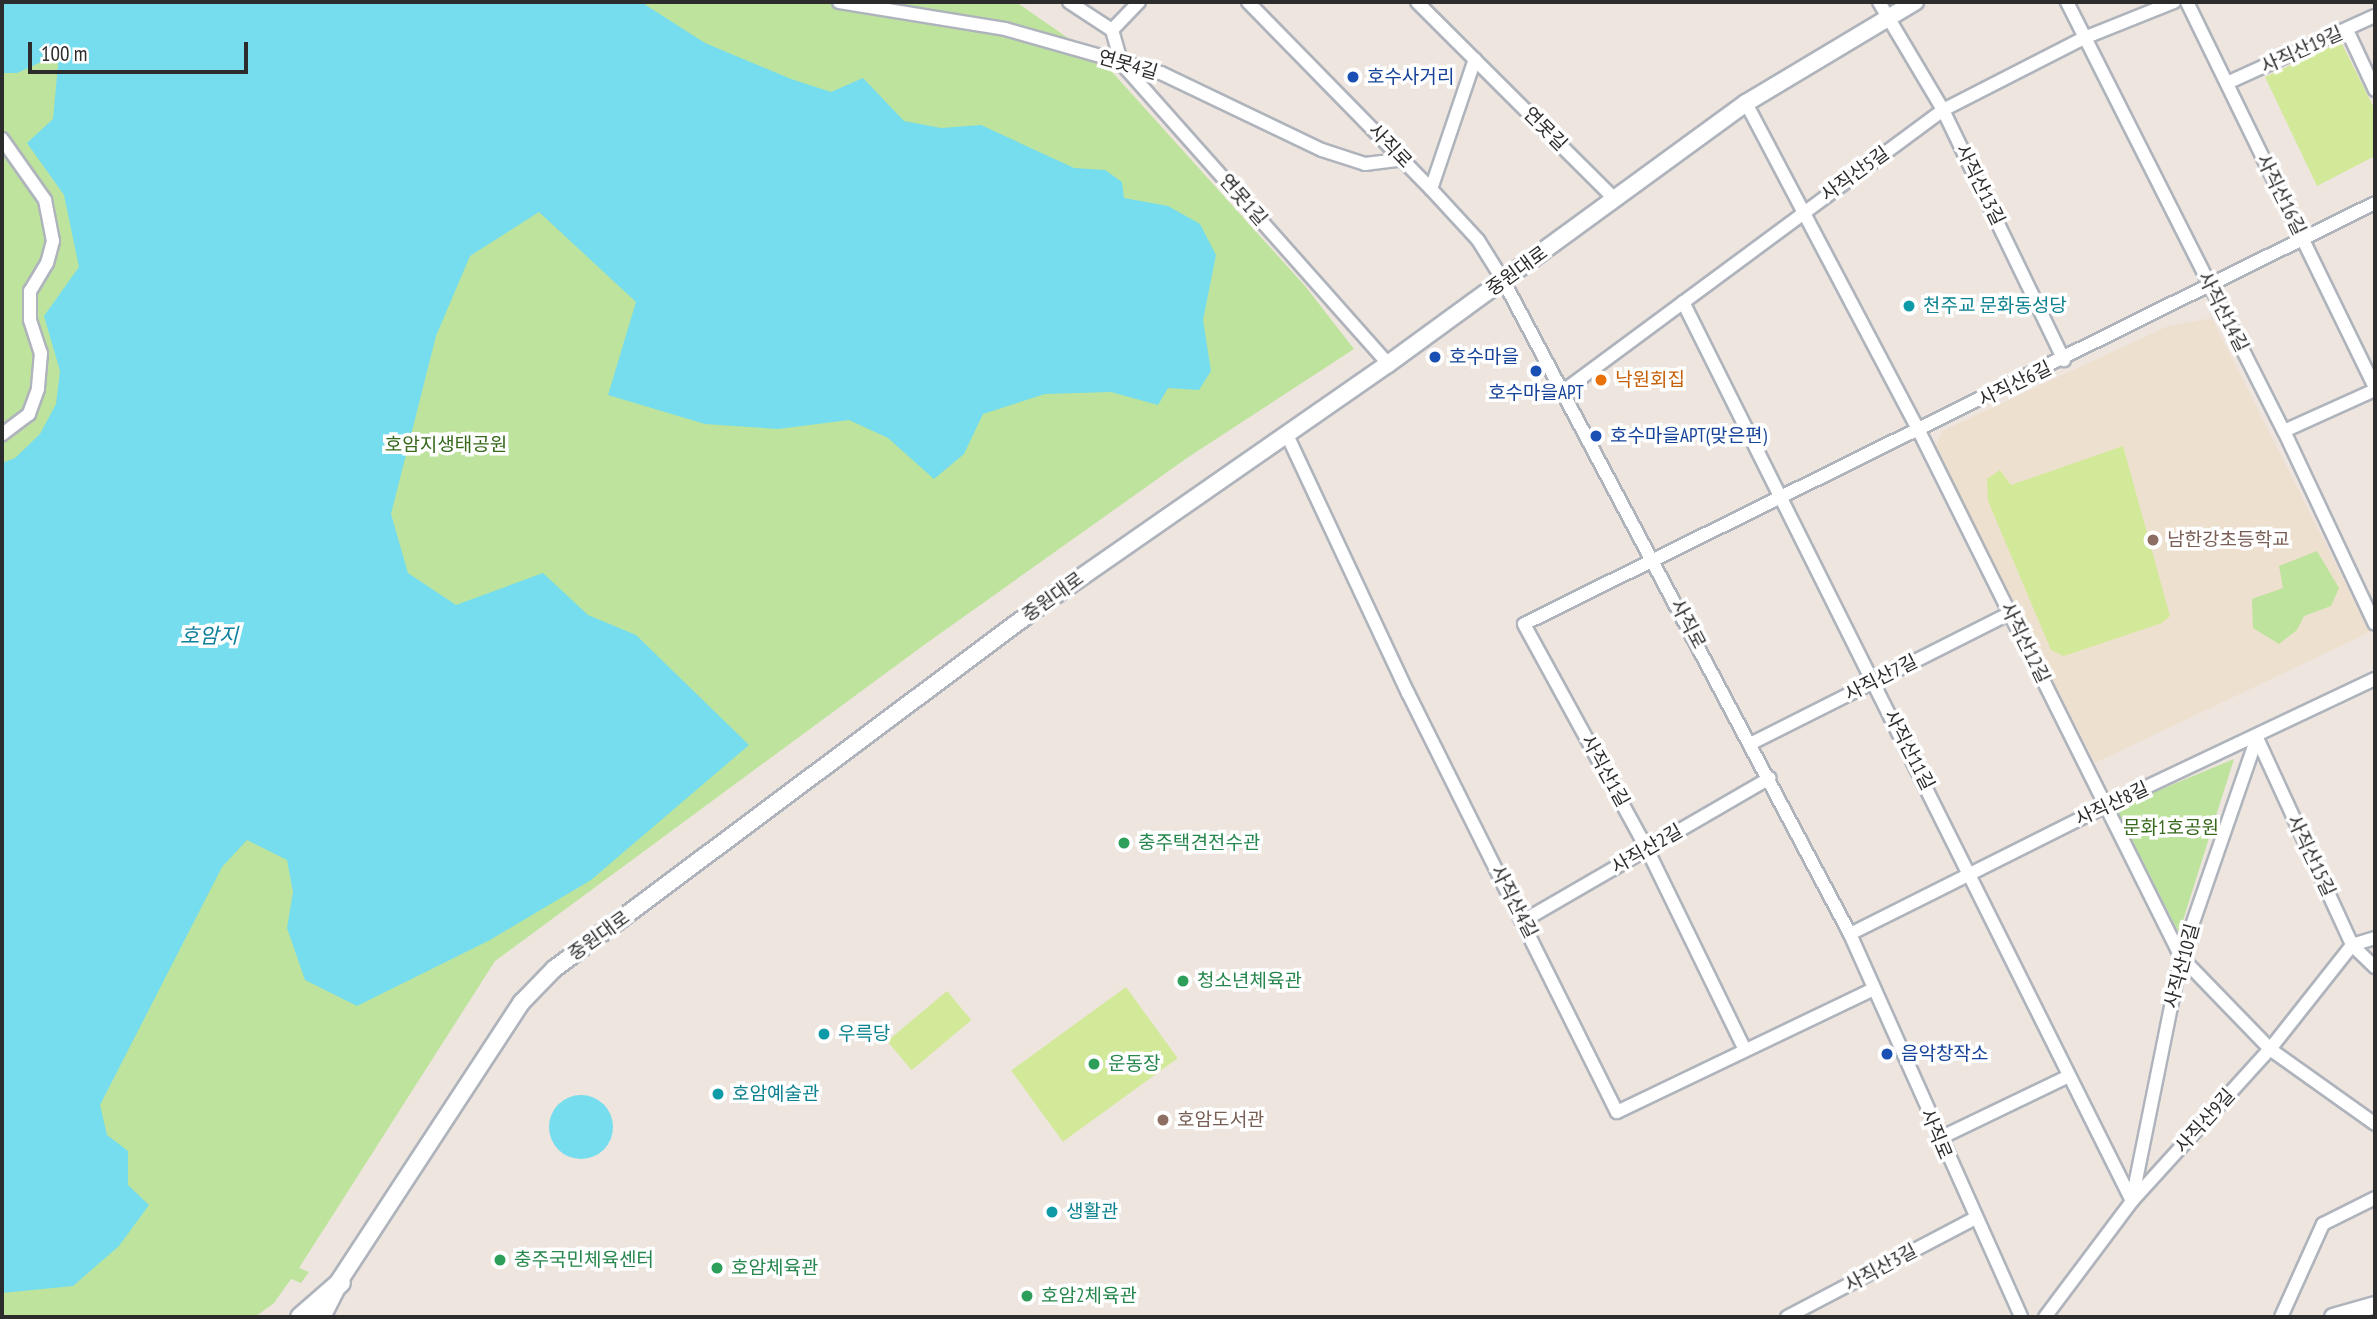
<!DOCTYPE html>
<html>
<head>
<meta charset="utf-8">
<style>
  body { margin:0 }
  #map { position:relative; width:2377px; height:1319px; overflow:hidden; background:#eee5df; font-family:"PT Sans Narrow","Noto Sans KR",sans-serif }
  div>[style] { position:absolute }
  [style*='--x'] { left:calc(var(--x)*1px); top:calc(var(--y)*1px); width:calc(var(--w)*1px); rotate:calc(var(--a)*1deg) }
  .education>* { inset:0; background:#eee0cf }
  .green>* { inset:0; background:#bee39d }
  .pitch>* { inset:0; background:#d2e999; transform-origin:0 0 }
  .water>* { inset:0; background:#75dded }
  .round { border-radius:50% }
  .roads { filter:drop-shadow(2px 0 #afb4bc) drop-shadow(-2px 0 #afb4bc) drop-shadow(0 2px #afb4bc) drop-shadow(0 -2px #afb4bc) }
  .minor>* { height:12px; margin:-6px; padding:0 6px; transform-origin:6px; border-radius:6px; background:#fff }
  .tertiary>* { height:16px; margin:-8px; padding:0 8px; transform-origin:8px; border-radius:8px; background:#fff }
  .secondary>* { height:19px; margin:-9.5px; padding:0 9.5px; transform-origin:9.5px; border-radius:9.5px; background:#fff }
  .dots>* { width:19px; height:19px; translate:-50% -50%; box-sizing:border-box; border:4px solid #fff; border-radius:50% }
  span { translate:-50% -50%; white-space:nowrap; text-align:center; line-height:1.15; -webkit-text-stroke:7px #fff; paint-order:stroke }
  .street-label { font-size:19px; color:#2c2c2c }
  .transit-label { font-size:19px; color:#164399 }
  .left { translate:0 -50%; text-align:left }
  .culture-label { font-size:19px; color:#0d838f }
  .food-label { font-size:19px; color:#c56008 }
  .park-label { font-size:19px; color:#37691c }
  .education-label { font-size:19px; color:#785e54 }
  .leisure-label { font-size:19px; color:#27864d }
  .water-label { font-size:21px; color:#10809c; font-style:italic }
  .frame { position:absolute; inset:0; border:4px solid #2c2c2c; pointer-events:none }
  .scale { position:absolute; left:28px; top:42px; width:220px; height:32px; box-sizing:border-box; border:4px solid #2c2c2c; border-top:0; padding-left:9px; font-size:21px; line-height:24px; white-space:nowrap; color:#2c2c2c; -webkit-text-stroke:5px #fff; paint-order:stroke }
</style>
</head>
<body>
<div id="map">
  <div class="education">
    <div style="clip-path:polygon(2212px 318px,2370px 632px,2095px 763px,1936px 447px,1942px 431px,2168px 326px)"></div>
  </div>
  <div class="green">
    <div style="clip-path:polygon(2px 2px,1016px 2px,1104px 63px,1305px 286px,1354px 349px,1187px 458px,924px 645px,495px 961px,299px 1268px,309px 1272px,301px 1283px,291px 1279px,274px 1303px,255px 1317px,2px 1317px)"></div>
    <div style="clip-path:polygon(2317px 551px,2339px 588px,2331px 606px,2304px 616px,2297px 630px,2279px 644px,2253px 628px,2252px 599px,2283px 588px,2279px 566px)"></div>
    <div style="clip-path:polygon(2234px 759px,2179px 933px,2116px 808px)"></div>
  </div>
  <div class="pitch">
    <div style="clip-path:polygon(2341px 42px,2375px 110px,2375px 156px,2317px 186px,2265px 77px)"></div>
    <div style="clip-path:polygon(2123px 446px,2170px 616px,2162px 623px,2064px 656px,2051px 650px,1988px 501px,1987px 479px,2000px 470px,2011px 485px)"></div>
    <div style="left:1126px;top:987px;width:88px;height:142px;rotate:54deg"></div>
    <div style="left:947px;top:991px;width:38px;height:78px;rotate:50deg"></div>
  </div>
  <div class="water">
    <div style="clip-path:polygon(2px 2px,641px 2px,705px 43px,791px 79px,831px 92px,863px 78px,904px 121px,941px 128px,981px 125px,1074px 168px,1105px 170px,1122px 182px,1124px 198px,1168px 206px,1200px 224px,1216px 255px,1203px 320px,1211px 371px,1199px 390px,1168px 388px,1158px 405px,1111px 392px,1045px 394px,983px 414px,964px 454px,934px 479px,888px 438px,849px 420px,778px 429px,705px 424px,608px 395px,636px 302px,539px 212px,470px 256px,436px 336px,391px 514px,408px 573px,456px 605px,543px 573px,588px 615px,636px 635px,749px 745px,591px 880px,490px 940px,357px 1006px,305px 980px,287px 928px,293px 892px,287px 860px,247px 840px,222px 867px,100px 1105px,107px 1135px,128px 1151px,128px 1185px,149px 1205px,119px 1246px,73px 1286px,2px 1293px,2px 463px,15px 458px,40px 434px,56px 404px,60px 371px,44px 316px,79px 267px,64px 195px,27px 143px,53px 119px,59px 54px,17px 73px,2px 73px)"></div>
    <div class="round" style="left:549px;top:1095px;width:64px;height:64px"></div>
  </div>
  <div class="roads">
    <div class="minor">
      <div style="--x:839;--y:2;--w:168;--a:9.2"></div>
      <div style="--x:1005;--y:29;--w:162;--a:15.8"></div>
      <div style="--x:1161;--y:73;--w:178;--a:25.6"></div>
      <div style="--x:1322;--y:150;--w:45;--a:18"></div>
      <div style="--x:1365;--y:164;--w:38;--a:-7"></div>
      <div style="--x:1069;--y:2;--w:51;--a:33.1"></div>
      <div style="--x:1112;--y:30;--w:35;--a:74"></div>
      <div style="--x:1122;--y:64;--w:401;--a:48.4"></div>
      <div style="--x:1248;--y:2;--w:262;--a:45.6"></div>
      <div style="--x:1431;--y:189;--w:69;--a:47.3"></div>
      <div style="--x:1478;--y:240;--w:47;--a:58"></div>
      <div style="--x:1503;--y:280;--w:740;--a:62.05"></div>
      <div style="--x:1850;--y:934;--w:419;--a:65.9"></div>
      <div style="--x:1417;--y:2;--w:279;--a:44.9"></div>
      <div style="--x:1879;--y:2;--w:126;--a:59.3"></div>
      <div style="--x:1943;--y:110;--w:278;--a:64.2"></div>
      <div style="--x:2067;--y:2;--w:481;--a:63.2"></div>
      <div style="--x:2284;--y:431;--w:213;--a:64.8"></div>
      <div style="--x:2187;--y:2;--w:429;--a:64"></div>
      <div style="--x:1112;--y:30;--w:39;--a:-46"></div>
      <div style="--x:2347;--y:30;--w:66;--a:65"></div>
      <div style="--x:2227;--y:83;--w:162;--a:-24.4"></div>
      <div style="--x:1746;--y:103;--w:371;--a:62.2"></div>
      <div style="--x:1919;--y:431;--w:588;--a:63.52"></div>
      <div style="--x:2181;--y:957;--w:128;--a:45.9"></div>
      <div style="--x:2270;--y:1049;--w:129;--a:35.5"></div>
      <div style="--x:2;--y:139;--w:75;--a:54.8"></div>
      <div style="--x:45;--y:200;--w:42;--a:79"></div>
      <div style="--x:53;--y:241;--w:23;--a:105"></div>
      <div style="--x:47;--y:263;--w:33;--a:121"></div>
      <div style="--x:30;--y:291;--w:29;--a:90"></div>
      <div style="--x:30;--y:320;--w:35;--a:72"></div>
      <div style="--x:41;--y:353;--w:36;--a:95"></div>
      <div style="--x:38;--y:389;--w:27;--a:110"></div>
      <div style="--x:29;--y:414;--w:34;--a:143"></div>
      <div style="--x:1431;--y:189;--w:137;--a:-71.3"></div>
      <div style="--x:1683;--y:302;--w:1005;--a:63.46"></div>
      <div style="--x:1562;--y:392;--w:474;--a:-36.5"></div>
      <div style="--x:1943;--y:110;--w:158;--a:-27.1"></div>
      <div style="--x:2084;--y:38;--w:97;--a:-21.8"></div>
      <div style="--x:2284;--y:431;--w:100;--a:-24.3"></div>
      <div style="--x:1287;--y:435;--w:285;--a:64.9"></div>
      <div style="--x:1408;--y:693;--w:468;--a:63.5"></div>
      <div style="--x:1617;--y:1112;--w:285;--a:-25.6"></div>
      <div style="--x:2257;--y:738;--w:228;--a:65.3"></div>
      <div style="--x:2352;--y:945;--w:32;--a:44"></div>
      <div style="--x:1752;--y:743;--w:290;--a:-26.7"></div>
      <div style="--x:1523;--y:921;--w:285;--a:-30.1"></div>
      <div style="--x:1850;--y:934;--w:286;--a:-26.6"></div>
      <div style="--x:2106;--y:806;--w:297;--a:-25.3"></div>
      <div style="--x:1745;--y:1050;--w:224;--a:-116"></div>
      <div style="--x:1647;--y:849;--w:256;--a:-118.7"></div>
      <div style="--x:1524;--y:624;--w:949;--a:-26.32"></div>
      <div style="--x:1938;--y:1139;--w:145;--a:-25.7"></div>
      <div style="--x:2132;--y:1200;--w:248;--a:-78.6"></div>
      <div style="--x:2181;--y:957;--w:232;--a:-70.9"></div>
      <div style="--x:1787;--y:1317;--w:211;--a:-27.7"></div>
      <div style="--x:2045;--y:1317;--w:145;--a:-53.1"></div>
      <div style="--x:2132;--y:1201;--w:205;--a:-47.8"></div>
      <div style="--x:2270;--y:1049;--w:132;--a:-51.7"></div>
      <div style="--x:2352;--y:945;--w:24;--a:-17"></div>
      <div style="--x:2281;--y:1317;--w:102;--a:-65.7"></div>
      <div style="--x:2323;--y:1224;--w:58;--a:-26.6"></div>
    </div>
    <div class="tertiary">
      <div style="--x:332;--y:1292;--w:347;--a:-56.8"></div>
      <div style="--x:522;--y:1002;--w:46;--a:-45.9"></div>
      <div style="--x:554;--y:969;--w:608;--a:-36.78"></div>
      <div style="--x:1041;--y:605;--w:422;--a:-34.8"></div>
      <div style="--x:1388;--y:364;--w:443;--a:-36.1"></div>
      <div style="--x:1746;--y:103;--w:197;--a:-30.9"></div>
      <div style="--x:322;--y:1317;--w:34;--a:-63"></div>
      <div style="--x:2333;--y:1317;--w:44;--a:-15.9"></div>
    </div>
    <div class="secondary">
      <div style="--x:300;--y:1317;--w:53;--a:-41.2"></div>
    </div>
  </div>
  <div class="dots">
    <div style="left:1353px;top:77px;background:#1a4fb4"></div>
    <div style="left:1909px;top:306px;background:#0f9aa8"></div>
    <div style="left:1435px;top:357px;background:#1a4fb4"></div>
    <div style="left:1536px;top:371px;background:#1a4fb4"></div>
    <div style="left:1601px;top:380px;background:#e8710a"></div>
    <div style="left:1596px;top:436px;background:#1a4fb4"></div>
    <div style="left:2153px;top:540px;background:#8d6e63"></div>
    <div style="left:1124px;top:843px;background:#2e9e5b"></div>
    <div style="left:1183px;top:981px;background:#2e9e5b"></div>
    <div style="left:824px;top:1034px;background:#0f9aa8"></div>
    <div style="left:1887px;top:1054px;background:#1a4fb4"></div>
    <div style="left:1094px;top:1064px;background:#2e9e5b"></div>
    <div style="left:718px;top:1094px;background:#0f9aa8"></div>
    <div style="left:1163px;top:1120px;background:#8d6e63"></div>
    <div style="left:1052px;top:1212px;background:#0f9aa8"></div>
    <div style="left:500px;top:1260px;background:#2e9e5b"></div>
    <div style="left:717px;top:1268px;background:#2e9e5b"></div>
    <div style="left:1027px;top:1296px;background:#2e9e5b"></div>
  </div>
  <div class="street-label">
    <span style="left:2302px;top:50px;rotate:-24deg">사직산19길</span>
    <span style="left:1128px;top:65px;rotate:16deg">연못4길</span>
    <span style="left:1545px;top:129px;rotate:45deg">연못길</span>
    <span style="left:1390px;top:146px;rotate:46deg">사직로</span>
    <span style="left:1855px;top:174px;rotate:-36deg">사직산5길</span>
    <span style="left:1980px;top:185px;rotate:64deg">사직산13길</span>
    <span style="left:2281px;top:195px;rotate:64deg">사직산16길</span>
    <span style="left:1243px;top:200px;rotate:49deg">연못1길</span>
    <span style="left:1517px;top:271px;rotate:-36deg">중원대로</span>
    <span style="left:2223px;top:312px;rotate:63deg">사직산14길</span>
    <span style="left:2015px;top:384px;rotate:-26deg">사직산6길</span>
    <span style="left:1053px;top:597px;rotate:-36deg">중원대로</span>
    <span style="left:1688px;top:624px;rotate:62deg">사직로</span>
    <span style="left:2025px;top:643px;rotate:64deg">사직산12길</span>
    <span style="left:1881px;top:678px;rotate:-27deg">사직산7길</span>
    <span style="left:1909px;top:750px;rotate:63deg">사직산11길</span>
    <span style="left:1605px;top:771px;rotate:61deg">사직산1길</span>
    <span style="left:2112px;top:804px;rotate:-25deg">사직산8길</span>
    <span style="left:1647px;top:849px;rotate:-30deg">사직산2길</span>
    <span style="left:2311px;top:856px;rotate:65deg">사직산15길</span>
    <span style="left:1514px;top:902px;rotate:63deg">사직산4길</span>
    <span style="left:599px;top:936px;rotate:-36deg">중원대로</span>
    <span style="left:2182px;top:966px;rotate:-75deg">사직산10길</span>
    <span style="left:2205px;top:1121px;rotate:-48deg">사직산9길</span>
    <span style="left:1936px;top:1134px;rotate:67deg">사직로</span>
    <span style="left:1881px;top:1268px;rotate:-28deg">사직산3길</span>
  </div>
  <div class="transit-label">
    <span class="left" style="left:1367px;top:77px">호수사거리</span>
    <span class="left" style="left:1449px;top:357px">호수마을</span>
    <span style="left:1536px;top:393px">호수마을APT</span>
    <span class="left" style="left:1610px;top:436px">호수마을APT(맞은편)</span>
    <span class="left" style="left:1901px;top:1054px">음악창작소</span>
  </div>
  <div class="culture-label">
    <span class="left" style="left:1923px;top:306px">천주교 문화동성당</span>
    <span class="left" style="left:838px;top:1034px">우륵당</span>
    <span class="left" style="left:732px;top:1094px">호암예술관</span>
    <span class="left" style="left:1066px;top:1212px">생활관</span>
  </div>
  <div class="food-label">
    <span class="left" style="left:1615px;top:380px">낙원회집</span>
  </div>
  <div class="park-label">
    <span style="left:446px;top:445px">호암지생태공원</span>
    <span style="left:2171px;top:828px">문화1호공원</span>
  </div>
  <div class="education-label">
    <span class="left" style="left:2167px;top:540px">남한강초등학교</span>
    <span class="left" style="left:1177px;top:1120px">호암도서관</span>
  </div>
  <div class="leisure-label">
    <span class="left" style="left:1138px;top:843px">충주택견전수관</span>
    <span class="left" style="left:1197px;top:981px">청소년체육관</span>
    <span class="left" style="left:1108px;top:1064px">운동장</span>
    <span class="left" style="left:514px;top:1260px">충주국민체육센터</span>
    <span class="left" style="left:731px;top:1268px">호암체육관</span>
    <span class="left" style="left:1041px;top:1296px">호암2체육관</span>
  </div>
  <div class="water-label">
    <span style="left:209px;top:636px">호암지</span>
  </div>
  <div class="frame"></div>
  <div class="scale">100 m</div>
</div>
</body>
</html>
